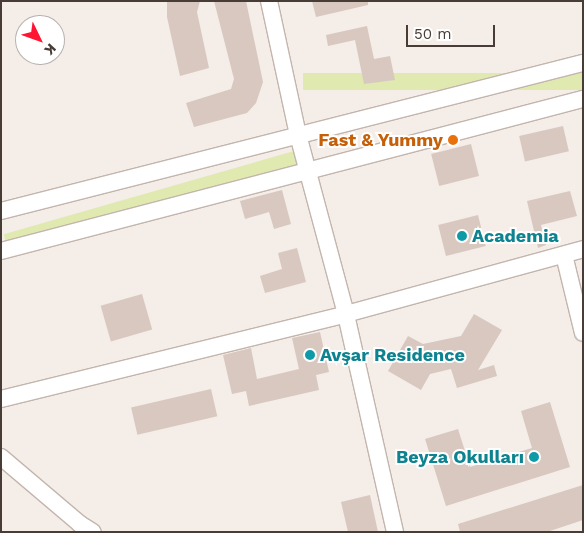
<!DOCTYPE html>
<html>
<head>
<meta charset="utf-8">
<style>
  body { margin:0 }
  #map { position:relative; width:584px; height:533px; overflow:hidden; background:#f4ede8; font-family:"Work Sans",sans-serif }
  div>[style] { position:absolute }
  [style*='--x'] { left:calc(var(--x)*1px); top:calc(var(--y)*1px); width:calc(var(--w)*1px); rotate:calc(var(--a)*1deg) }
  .green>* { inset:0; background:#dfe9b0; transform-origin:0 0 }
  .building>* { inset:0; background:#d9c8c0; transform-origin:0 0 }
  .roads { filter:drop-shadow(1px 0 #c3b5ad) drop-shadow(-1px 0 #c3b5ad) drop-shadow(0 1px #c3b5ad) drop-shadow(0 -1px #c3b5ad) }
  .minor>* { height:16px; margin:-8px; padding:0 8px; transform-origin:8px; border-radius:8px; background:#fff }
  .dots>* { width:14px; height:14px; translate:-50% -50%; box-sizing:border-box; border:2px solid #fff; border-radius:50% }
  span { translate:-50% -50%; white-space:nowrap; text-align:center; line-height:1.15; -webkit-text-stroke:4px #fff; paint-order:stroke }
  .food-label { font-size:18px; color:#c56008; font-weight:700 }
  .right { translate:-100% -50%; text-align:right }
  .culture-label { font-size:18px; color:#0d838f; font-weight:700 }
  .left { translate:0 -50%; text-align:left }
  .frame { position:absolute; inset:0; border:2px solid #483c36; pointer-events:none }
  .north { position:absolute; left:15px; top:15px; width:50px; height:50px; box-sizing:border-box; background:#fff; border:1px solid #b6b1af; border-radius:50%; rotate:132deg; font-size:14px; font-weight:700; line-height:20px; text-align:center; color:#483c36 }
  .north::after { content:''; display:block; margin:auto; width:18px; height:22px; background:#ff1431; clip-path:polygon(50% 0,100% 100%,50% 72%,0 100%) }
  .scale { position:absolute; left:406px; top:25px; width:89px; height:22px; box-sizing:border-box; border:2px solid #483c36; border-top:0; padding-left:6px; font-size:15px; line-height:18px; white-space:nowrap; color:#483c36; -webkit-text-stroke:4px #fff; paint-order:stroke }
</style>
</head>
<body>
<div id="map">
  <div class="green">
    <div style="left:583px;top:73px;width:17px;height:280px;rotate:90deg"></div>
    <div style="left:294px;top:151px;width:18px;height:302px;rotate:74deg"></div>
  </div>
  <div class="building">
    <div style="clip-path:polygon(167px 1px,200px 1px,197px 12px,209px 68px,180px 76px,167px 17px)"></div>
    <div style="clip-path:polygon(214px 1px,246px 1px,263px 82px,256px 103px,247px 113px,194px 127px,186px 103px,231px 89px,234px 79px)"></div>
    <div style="clip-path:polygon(312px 1px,368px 1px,368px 5px,316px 17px)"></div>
    <div style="clip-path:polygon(367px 26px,374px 59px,390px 56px,395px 80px,364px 84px,355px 40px,328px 46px,326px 35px)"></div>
    <div style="left:563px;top:126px;width:26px;height:45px;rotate:77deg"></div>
    <div style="left:471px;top:144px;width:33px;height:41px;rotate:76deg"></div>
    <div style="clip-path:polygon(282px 190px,291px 224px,274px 229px,269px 212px,245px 219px,240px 201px)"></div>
    <div style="clip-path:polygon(570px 191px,577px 216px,541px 225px,546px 245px,538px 248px,527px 201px)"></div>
    <div style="left:478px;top:215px;width:32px;height:41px;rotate:76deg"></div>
    <div style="clip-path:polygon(297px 248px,306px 282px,265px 293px,260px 276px,282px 269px,278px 253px)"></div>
    <div style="left:142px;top:294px;width:37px;height:43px;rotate:74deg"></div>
    <div style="clip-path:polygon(474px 314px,502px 330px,478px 370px,494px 365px,497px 376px,457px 388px,451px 369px,430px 374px,421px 390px,388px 371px,408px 336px,423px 344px,461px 336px)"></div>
    <div style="clip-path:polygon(320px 332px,329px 372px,316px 375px,319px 390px,249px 406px,246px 391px,232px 394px,223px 355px,251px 348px,257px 379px,299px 369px,292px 338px)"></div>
    <div style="left:211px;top:389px;width:28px;height:82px;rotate:77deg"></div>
    <div style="clip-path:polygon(550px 402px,570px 467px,446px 506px,425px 439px,458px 429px,470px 467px,532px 448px,521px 411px)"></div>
    <div style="clip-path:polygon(583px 485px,583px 520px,547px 532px,460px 532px,458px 524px)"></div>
    <div style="clip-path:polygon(370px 495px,378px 532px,348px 532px,341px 502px)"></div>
  </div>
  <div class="roads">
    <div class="minor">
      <div style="--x:1;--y:211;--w:601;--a:-14.27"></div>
      <div style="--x:1;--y:251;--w:602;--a:-14.64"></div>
      <div style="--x:564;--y:255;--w:80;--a:76.3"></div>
      <div style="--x:1;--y:399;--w:355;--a:-13.8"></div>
      <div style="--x:346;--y:314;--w:185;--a:-105"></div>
      <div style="--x:298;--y:135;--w:137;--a:-102.2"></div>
      <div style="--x:1;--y:457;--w:104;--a:40.3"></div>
      <div style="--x:80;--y:524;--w:15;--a:32"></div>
      <div style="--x:395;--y:532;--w:223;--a:-102.7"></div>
      <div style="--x:346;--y:314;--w:246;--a:-15.3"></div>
    </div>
  </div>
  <div class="dots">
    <div style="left:453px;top:140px;background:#e8710a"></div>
    <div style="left:462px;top:236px;background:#0f9aa8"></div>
    <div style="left:310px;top:355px;background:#0f9aa8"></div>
    <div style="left:534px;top:457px;background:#0f9aa8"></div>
  </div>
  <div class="food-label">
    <span class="right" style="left:443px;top:140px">Fast &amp; Yummy</span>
  </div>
  <div class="culture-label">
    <span class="left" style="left:472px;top:236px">Academia</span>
    <span class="left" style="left:320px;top:355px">Avşar Residence</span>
    <span class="right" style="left:524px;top:457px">Beyza Okulları</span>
  </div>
  <div class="frame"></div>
  <div class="north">K</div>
  <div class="scale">50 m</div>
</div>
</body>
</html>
